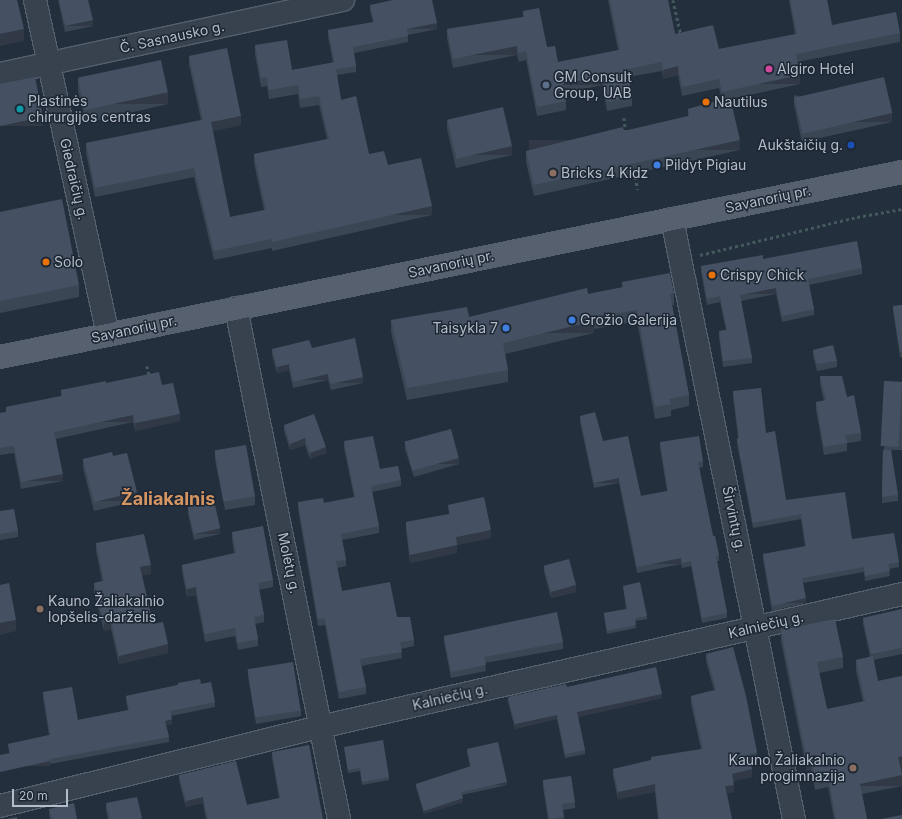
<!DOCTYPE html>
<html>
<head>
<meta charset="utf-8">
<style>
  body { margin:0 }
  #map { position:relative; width:902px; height:819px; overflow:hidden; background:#242f3e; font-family:Inter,sans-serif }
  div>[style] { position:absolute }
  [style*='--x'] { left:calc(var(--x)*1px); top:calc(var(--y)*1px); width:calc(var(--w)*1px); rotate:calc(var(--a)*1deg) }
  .path>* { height:2.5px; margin-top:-1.25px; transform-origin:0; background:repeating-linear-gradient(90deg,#44595c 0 3px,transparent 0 6px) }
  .roads { filter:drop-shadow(1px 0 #565f6c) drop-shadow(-1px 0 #565f6c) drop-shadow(0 1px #565f6c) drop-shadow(0 -1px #565f6c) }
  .minor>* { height:22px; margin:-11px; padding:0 11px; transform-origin:11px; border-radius:11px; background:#38414e }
  .major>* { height:22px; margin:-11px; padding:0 11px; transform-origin:11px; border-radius:11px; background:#56606e }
  .wall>* { inset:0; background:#3b4654 }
  .shaded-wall>* { inset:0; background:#303945; transform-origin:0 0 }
  .building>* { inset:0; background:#455162; transform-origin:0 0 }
  .dots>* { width:11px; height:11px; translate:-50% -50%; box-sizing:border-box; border:2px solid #1d2633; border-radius:50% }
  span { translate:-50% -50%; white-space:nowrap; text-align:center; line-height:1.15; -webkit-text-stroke:3px #1d2633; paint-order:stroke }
  .street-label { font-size:14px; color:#b4bcc9 }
  .poi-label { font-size:14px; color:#b4bcc9 }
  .left { translate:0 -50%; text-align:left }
  .right { translate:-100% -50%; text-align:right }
  .district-label { font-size:18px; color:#d59563; font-weight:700 }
  .scale { position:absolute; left:12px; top:789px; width:56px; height:18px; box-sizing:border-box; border:2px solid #b4bcc9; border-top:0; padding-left:5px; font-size:12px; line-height:14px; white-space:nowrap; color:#b4bcc9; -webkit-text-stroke:3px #1d2633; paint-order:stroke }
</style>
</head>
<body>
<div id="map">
  <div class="path">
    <div style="--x:673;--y:0;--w:35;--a:77"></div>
    <div style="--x:624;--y:118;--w:14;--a:82"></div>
    <div style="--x:634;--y:171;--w:19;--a:78"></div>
    <div style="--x:700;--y:255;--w:162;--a:-13.6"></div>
    <div style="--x:857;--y:217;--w:46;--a:-10.1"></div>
    <div style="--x:147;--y:366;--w:11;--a:75"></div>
  </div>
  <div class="roads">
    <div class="minor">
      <div style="--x:35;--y:0;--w:342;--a:77.7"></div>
      <div style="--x:0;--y:74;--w:351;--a:-12.2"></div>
      <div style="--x:672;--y:219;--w:612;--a:78.51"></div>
      <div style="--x:236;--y:308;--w:521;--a:78.6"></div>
      <div style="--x:0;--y:806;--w:330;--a:-13.9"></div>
      <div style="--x:320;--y:727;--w:597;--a:-12.87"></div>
    </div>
    <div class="major">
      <div style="--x:0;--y:357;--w:921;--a:-11.59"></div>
    </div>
  </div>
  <div class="wall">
    <div style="clip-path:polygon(58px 0,88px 0,93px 26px,65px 32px)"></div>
    <div style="clip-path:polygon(608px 0,668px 0,675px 34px,719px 49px,795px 34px,789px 0,827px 0,832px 25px,900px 33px,900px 42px,797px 62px,800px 84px,731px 99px,740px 150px,534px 196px,526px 162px,526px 151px,624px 131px,688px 116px,688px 109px,722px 100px,719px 88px,682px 96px,678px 75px,663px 79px,662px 71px,628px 77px,632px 97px,632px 106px,607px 111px,602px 85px,565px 93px,566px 101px,566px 110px,537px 116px,526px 60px,519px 62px,517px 55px,453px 68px,447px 38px,447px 29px,523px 17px,523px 11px,547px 47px,558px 62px,618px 50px)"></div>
    <div style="clip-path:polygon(370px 5px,437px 29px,408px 35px,408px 42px,354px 53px,356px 66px,356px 72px,337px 75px,341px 100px,369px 154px,388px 165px,432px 215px,272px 251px,272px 248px,214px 260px,194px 177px,95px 197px,86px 153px,86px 143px,201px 120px,189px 65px,189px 56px,241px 125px,213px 131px,230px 217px,264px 210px,254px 163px,254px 154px,327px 139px,319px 105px,300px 108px,298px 94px,269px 99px,267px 86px,261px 87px,255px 54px,255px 45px,292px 70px,333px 63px,328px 37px,328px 30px,373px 22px,370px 11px)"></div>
    <div style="clip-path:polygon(78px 79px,168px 104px,86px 123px,78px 91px)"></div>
    <div style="clip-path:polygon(794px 95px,892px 122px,802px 142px,794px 105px)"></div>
    <div style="clip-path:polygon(447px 120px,512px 155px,456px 168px,447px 129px)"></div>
    <div style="clip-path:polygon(0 212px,79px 285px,79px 297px,0 313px)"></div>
    <div style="clip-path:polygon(763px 259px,862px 268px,862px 274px,809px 285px,814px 309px,814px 315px,782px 322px,776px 294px,741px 301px,752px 358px,752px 363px,723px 367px,719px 337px,719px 331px,726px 330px,720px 302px,707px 305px,701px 272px,701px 266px)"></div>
    <div style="clip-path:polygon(622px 282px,674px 293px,674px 305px,672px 305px,689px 395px,689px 406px,671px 410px,671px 416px,655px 419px,637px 321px,594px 329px,594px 333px,505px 354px,508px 370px,508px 382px,407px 400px,391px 332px,391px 320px,469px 317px,622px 288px)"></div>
    <div style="clip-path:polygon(902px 305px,902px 357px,900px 357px,893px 311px,893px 306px)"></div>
    <div style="clip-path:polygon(312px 348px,363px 383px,331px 390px,328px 380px,293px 388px,289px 370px,277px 373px,272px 355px,272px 349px)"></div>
    <div style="clip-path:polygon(813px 350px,837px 361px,837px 367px,817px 371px,813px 356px)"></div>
    <div style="clip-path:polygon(820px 376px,847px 397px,861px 433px,861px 441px,847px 443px,847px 451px,824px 455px,816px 410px,816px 402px,824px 401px,820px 384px)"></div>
    <div style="clip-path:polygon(884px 381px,902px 382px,902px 450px,891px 450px,898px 495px,898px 501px,882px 503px,883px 450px,884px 450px)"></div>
    <div style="clip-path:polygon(106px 383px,162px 385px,180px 421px,135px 431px,133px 422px,56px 439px,63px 481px,21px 489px,14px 453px,0 455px,0 413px,6px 412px,6px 407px,61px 396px,61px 390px)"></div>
    <div style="clip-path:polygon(733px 391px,766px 433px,786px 500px,852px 539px,899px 562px,899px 567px,889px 569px,890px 576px,865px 581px,864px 572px,803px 583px,806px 603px,772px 611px,763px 559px,763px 554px,805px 547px,801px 519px,753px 528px,737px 444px,737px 439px,738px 438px,733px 396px)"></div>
    <div style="clip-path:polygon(580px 416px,603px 441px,641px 496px,667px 491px,660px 448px,660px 442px,703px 461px,703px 467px,699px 468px,713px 536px,719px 555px,719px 561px,717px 561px,727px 613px,727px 618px,702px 623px,691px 566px,682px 568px,681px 564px,637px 573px,619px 483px,594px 488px,580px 422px)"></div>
    <div style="clip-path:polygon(284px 425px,326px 453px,310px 459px,305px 445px,290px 450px,284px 431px)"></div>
    <div style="clip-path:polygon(344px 441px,380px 469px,401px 480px,401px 486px,372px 492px,379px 526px,379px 533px,342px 540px,346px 560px,346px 566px,337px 568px,342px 591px,397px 617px,414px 640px,414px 646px,401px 649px,402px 658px,361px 666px,366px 687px,366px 694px,339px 699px,325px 625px,318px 626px,298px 509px,298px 502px,324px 503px,354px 497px,344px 448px)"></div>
    <div style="clip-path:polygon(405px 442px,459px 464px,414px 477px,405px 449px)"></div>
    <div style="clip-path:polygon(215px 451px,255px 496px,255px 505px,225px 510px,215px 460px)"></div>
    <div style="clip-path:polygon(113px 456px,137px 501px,94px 511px,83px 468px,83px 459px)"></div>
    <div style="clip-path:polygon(448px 505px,491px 538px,457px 545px,457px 553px,410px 563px,406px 531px,406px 522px,449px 514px)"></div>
    <div style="clip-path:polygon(188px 507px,220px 534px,194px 540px,188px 514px)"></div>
    <div style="clip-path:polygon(0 511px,18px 531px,18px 537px,0 540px)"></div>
    <div style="clip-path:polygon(232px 532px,273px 580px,273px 587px,259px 590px,264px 615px,264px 622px,255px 624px,258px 639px,258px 646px,238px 650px,235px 636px,205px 642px,196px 595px,187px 597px,182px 572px,182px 565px,234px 553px,232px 539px)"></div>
    <div style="clip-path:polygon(96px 543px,151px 574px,142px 575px,153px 624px,168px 653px,119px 664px,111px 629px,104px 631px,94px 592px,94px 583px,102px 581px,96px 551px)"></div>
    <div style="clip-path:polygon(544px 566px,576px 592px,551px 598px,544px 572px)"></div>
    <div style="clip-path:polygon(623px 586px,647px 616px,647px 619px,635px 621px,636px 628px,607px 634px,604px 616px,604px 613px,626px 609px)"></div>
    <div style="clip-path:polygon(902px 609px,902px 654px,873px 660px,878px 681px,902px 676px,902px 767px,901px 767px,902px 774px,902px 786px,862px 794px,867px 819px,834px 819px,828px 787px,815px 790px,811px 770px,807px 771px,781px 641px,781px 630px,843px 657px,843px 668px,819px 673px,827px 709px,863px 702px,856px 671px,856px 660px,870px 657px,863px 624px,863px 618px)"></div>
    <div style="clip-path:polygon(444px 636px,563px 642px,563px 649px,485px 663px,486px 671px,451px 678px,444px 642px)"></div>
    <div style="clip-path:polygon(706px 654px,757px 752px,757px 760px,751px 761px,752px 777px,733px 781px,734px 792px,727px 793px,732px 819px,658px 819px,655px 792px,618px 799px,613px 776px,613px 769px,651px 761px,651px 757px,701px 749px,691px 704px,691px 696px,714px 690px,706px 661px)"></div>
    <div style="clip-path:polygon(248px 670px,301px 710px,301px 716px,256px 724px,248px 676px)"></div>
    <div style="clip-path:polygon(178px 683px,201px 684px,215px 702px,215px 707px,171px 716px,172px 724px,166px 725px,169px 737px,169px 742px,50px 764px,50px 766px,9px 753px,8px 744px,49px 735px,43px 697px,43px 692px,78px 720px,128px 710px,126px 701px,126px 696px,178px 685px)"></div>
    <div style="clip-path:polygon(567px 687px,662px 698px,578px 717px,585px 750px,585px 754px,565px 758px,557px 719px,515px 729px,508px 702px,508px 697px)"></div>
    <div style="clip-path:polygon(344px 747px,389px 777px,389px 780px,362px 785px,360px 771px,348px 773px)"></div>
    <div style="clip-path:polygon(467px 749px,507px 785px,462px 795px,463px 802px,424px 814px,416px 787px,416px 784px,470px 767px,467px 752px)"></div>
    <div style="clip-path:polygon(272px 752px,323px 819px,206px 819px,203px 803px,186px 807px,179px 781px,179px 775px,247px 805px,279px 798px,272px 758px)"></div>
    <div style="clip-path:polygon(543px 780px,575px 802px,575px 808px,563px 810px,564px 819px,548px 819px,543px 787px)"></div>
    <div style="clip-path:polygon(106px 803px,142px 819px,108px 819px,106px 810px)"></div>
    <div style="clip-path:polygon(49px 809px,77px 819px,50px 819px,49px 815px)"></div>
  </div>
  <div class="shaded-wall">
    <div style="left:93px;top:20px;width:6px;height:29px;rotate:90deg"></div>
    <div style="left:437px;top:23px;width:6px;height:31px;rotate:90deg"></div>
    <div style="clip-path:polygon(24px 29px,24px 41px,0 46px,0 34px)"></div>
    <div style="left:517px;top:46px;width:9px;height:65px;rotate:90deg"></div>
    <div style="clip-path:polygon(678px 66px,678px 75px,663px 79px,663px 70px)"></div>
    <div style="left:800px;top:75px;width:9px;height:80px;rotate:90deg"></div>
    <div style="left:602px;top:76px;width:9px;height:40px;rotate:90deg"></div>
    <div style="left:168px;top:92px;width:12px;height:84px;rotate:90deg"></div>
    <div style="left:892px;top:113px;width:9px;height:92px;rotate:90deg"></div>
    <div style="clip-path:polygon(241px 116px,241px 125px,211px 132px,211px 122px)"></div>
    <div style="left:43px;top:117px;width:9px;height:44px;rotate:90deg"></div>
    <div style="left:740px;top:140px;width:10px;height:211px;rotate:90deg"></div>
    <div style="left:512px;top:146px;width:9px;height:57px;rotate:90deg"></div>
    <div style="left:432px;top:206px;width:9px;height:164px;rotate:90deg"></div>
    <div style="left:776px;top:288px;width:6px;height:37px;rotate:90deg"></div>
    <div style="left:594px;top:321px;width:12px;height:94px;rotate:90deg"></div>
    <div style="clip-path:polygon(289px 364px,289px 370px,277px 373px,277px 367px)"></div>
    <div style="left:328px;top:374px;width:6px;height:36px;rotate:90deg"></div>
    <div style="left:363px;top:377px;width:6px;height:33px;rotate:90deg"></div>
    <div style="clip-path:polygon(180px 414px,180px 421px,135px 431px,135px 423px)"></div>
    <div style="left:133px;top:415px;width:7px;height:81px;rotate:90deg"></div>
    <div style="clip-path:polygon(305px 438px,305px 445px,290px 450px,290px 444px)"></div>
    <div style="clip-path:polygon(326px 447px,326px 453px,310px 459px,310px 453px)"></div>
    <div style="left:459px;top:458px;width:6px;height:47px;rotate:90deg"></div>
    <div style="left:63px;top:474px;width:7px;height:43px;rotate:90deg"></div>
    <div style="left:619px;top:478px;width:5px;height:25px;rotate:90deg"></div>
    <div style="left:137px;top:492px;width:9px;height:44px;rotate:90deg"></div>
    <div style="left:220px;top:528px;width:6px;height:27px;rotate:90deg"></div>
    <div style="clip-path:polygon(491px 530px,491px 538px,457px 545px,457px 553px,410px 563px,410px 555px,456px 537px)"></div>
    <div style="left:681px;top:558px;width:6px;height:45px;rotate:90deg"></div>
    <div style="clip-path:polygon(151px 565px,151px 574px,140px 576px,140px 567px)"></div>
    <div style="clip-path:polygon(576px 585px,576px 592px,551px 598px,551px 592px)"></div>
    <div style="clip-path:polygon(196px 587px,196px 595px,187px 597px,187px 589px)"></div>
    <div style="left:806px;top:598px;width:5px;height:35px;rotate:90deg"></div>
    <div style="clip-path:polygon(16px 620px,16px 631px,0 635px,0 623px)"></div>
    <div style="clip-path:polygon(111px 621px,111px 629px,104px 631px,104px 623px)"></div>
    <div style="clip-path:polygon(168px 644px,168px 653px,119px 664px,119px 656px)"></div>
    <div style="clip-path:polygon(662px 694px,662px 698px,577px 717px,577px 712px)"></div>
    <div style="clip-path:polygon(557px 715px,557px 719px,515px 729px,515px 724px)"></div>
    <div style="clip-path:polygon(172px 719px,172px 724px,165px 726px,165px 721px)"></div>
    <div style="clip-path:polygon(902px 756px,902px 767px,898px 768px,898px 757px)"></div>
    <div style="clip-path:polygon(811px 759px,811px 770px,807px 771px,807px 760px)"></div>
    <div style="left:50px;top:761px;width:5px;height:51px;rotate:90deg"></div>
    <div style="clip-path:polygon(752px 769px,752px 777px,732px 781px,732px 774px)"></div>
    <div style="left:902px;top:775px;width:11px;height:43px;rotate:90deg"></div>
    <div style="left:507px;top:782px;width:3px;height:47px;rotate:90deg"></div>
    <div style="clip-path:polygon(655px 784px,655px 792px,618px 799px,618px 792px)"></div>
    <div style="clip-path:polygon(734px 785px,734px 792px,725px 794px,725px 786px)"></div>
    <div style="clip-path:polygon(203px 797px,203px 803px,186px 807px,186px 801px)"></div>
    <div style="clip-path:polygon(463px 798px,463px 802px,424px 814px,424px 811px)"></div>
  </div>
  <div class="building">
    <div style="clip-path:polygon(0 0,17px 0,24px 29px,0 34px)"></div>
    <div style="clip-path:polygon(59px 0,88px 0,93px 20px,65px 26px)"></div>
    <div style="clip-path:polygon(393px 0,432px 0,437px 23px,407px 29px,408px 36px,353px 47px,356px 66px,336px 69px,328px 30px,374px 22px,370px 5px)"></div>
    <div style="clip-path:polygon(610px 0,668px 0,675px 34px,713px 25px,719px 49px,797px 34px,790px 0,827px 0,832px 25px,896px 12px,900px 33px,796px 54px,800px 75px,722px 92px,719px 79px,682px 87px,678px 66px,663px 70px,662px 62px,627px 69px,632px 97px,607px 102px,602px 76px,563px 84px,566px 101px,537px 107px,526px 51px,519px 53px,517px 46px,453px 59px,447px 29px,524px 17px,523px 11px,539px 8px,547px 47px,555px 46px,558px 62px,620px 50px)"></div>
    <div style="clip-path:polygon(287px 40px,292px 70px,335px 62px,341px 100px,356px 96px,369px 154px,384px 151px,388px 165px,421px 158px,432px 206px,272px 242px,272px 239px,214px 251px,194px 168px,95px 188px,86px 143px,203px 120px,189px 56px,227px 48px,241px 116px,211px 122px,230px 217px,266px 210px,254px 154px,329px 139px,319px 96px,300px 99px,298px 85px,269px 90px,267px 77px,261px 78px,255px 45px)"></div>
    <div style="left:161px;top:60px;width:33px;height:85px;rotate:78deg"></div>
    <div style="clip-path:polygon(35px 77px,43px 117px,0 126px,0 84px)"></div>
    <div style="left:884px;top:77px;width:37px;height:92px;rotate:77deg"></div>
    <div style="clip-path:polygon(730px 97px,740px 140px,534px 185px,526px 151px,623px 127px,624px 131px,689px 116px,688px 109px)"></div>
    <div style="left:503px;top:107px;width:40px;height:57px;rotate:77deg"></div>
    <div style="clip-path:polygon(62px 199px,79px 285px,0 301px,0 212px)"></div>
    <div style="clip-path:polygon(857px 241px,862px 268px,808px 279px,814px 309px,782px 316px,776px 288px,740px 295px,752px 358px,723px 361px,719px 331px,727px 330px,720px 296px,707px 299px,701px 266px,763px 255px,763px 259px)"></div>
    <div style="clip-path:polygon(670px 273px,674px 293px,670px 294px,689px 395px,669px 399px,671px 404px,655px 407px,637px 310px,593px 317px,594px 321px,503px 343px,508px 370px,407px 388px,391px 320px,467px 307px,469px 317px,587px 288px,588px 294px,623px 287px,622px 282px)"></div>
    <div style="clip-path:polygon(902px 305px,902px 352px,900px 352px,893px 306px)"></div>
    <div style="clip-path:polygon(355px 338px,363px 377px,331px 384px,328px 374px,293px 382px,289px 364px,277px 367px,272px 349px,309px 340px,312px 348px)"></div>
    <div style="clip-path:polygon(833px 345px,837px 361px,817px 364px,813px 350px)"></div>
    <div style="clip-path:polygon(159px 372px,162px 385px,173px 383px,180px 414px,135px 423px,133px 415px,54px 432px,63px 474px,21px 482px,14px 446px,0 448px,0 413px,6px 412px,6px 407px,62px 396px,61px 390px,106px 381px,106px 383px)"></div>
    <div style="clip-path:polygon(820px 376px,842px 376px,847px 397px,854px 395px,861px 433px,845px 435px,847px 443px,824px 447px,816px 402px,826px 400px)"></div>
    <div style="left:884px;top:381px;width:18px;height:65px;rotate:3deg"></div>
    <div style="clip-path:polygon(761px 388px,766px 433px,775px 431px,786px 500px,845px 492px,852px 539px,894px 533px,899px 562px,888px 564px,890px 571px,865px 576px,864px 567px,802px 578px,806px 598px,772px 606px,763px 554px,806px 546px,801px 514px,753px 523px,737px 439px,739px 438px,733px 391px)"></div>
    <div style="clip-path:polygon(595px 412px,603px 441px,628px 436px,641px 496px,668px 491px,660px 442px,699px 436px,703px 461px,698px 462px,713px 536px,715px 536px,719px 555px,716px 556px,727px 613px,702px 618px,691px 561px,682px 563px,681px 558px,637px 567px,619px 478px,594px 483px,580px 416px)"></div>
    <div style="clip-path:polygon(314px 414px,326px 447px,310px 453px,305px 438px,290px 444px,284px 425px)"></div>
    <div style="left:451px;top:429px;width:30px;height:48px;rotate:75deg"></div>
    <div style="clip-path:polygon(373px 436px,380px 469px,398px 466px,401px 480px,371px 486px,379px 526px,341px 534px,346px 560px,336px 561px,342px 591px,390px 582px,397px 617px,410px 617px,414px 640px,400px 642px,402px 652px,360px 659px,366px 687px,339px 692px,325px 618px,318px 619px,298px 502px,323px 498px,324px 503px,355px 497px,344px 441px)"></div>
    <div style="left:246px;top:445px;width:52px;height:32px;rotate:80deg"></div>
    <div style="clip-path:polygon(883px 450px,891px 450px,898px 495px,882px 497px)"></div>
    <div style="clip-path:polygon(112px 452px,113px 456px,127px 453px,137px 492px,94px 502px,83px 459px)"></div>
    <div style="clip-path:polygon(484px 497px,491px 530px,456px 537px,457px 545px,410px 555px,406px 522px,450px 514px,448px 505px)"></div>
    <div style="left:214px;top:501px;width:28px;height:27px;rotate:77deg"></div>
    <div style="clip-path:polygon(14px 509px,18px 531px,0 534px,0 511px)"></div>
    <div style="clip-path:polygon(263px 526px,273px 580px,258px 583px,264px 615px,254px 617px,258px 639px,238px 643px,235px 628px,205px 634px,196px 587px,187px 589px,182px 565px,236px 553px,232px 532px)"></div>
    <div style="clip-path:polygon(144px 534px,151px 565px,140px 567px,153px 624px,163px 622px,168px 644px,119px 656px,111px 621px,104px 623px,94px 583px,104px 581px,96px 543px)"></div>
    <div style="left:569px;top:559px;width:27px;height:26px;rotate:75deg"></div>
    <div style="clip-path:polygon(640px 582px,647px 616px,635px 618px,636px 625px,607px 631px,604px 613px,627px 609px,623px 586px)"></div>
    <div style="clip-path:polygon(9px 583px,16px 620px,0 623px,0 585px)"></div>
    <div style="clip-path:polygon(902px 609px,902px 642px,901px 642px,902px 648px,871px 654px,863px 618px)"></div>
    <div style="clip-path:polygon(557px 612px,563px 642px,484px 657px,486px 665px,451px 672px,444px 636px)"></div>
    <div style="clip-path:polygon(835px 619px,843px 657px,817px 662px,827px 709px,865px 701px,856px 660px,873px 656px,878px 681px,902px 676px,902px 756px,898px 757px,902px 775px,860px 784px,867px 819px,836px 819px,828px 776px,815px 779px,811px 759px,807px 760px,781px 630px)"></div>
    <div style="clip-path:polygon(733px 647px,746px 696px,757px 752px,749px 754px,752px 769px,732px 774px,734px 785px,725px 786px,732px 819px,659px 819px,655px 784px,618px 792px,613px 769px,651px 760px,651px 757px,703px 749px,691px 696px,716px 690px,706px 654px)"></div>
    <div style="left:293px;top:662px;width:49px;height:46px;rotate:81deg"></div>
    <div style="clip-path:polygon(656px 667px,662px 694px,577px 712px,585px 750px,565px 754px,557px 715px,515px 724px,508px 697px,566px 684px,567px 687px)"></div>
    <div style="clip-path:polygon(200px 679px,201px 684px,211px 682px,215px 702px,170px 711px,172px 719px,165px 721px,169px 737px,50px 759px,50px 761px,0 772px,0 755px,10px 753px,8px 744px,50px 735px,43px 692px,72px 687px,78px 720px,129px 710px,126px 696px,178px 685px,178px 683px)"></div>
    <div style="clip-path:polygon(383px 740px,389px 777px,362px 782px,360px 768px,348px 770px,344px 747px)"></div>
    <div style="clip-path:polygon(498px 742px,507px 782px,461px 792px,463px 798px,424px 811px,416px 784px,471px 766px,467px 749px)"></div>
    <div style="clip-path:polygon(309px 745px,323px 819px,208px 819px,203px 797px,186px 801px,179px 775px,236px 761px,247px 805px,280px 798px,272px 752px)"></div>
    <div style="clip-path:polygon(571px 776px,575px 802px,562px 804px,564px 817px,549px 819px,543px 780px)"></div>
    <div style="clip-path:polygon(137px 797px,142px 818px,138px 819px,107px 819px,110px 818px,106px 803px)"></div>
    <div style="clip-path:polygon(74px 803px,77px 819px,52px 819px,49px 809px)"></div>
    <div style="clip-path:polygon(902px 815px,902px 819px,881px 819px)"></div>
    <div style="clip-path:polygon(17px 817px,17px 819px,7px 819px)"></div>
  </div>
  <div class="dots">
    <div style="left:769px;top:69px;background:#d1479c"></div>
    <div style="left:546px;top:85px;background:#5c6f8a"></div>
    <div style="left:706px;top:102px;background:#e8710a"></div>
    <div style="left:20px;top:109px;background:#0f9aa8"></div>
    <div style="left:851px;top:145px;background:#1a4fb4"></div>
    <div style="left:657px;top:165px;background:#3f7fe0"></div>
    <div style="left:553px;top:173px;background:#8d6e63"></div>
    <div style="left:46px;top:262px;background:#e8710a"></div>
    <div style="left:712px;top:275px;background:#e8710a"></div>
    <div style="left:572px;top:320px;background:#3f7fe0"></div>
    <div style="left:506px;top:328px;background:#3f7fe0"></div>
    <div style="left:40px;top:609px;background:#8d6e63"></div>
    <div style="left:853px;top:768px;background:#8d6e63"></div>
  </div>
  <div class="street-label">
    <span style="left:172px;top:37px;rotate:-12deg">Č. Sasnausko g.</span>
    <span style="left:74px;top:179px;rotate:77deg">Giedraičių g.</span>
    <span style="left:768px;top:199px;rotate:-12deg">Savanorių pr.</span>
    <span style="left:451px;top:264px;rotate:-12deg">Savanorių pr.</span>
    <span style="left:134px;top:329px;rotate:-12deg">Savanorių pr.</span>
    <span style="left:734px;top:519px;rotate:78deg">Širvintų g.</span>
    <span style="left:289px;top:563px;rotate:78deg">Molėtų g.</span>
    <span style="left:766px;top:625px;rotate:-13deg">Kalniečių g.</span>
    <span style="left:450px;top:697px;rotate:-13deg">Kalniečių g.</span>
  </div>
  <div class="poi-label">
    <span class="left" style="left:777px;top:69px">Algiro Hotel</span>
    <span class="left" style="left:554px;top:85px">GM Consult<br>Group, UAB</span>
    <span class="left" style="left:28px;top:109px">Plastinės<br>chirurgijos centras</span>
    <span class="left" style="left:714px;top:102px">Nautilus</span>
    <span class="right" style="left:843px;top:145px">Aukštaičių g.</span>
    <span class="left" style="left:665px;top:165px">Pildyt Pigiau</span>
    <span class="left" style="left:561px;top:173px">Bricks 4 Kidz</span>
    <span class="left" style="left:54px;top:262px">Solo</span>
    <span class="left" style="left:720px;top:275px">Crispy Chick</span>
    <span class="left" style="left:580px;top:320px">Grožio Galerija</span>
    <span class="right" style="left:498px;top:328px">Taisykla 7</span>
    <span class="left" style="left:48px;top:609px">Kauno Žaliakalnio<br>lopšelis-darželis</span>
    <span class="right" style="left:845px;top:768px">Kauno Žaliakalnio<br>progimnazija</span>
  </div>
  <div class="district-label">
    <span style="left:168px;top:499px">Žaliakalnis</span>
  </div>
  <div class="scale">20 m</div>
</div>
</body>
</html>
